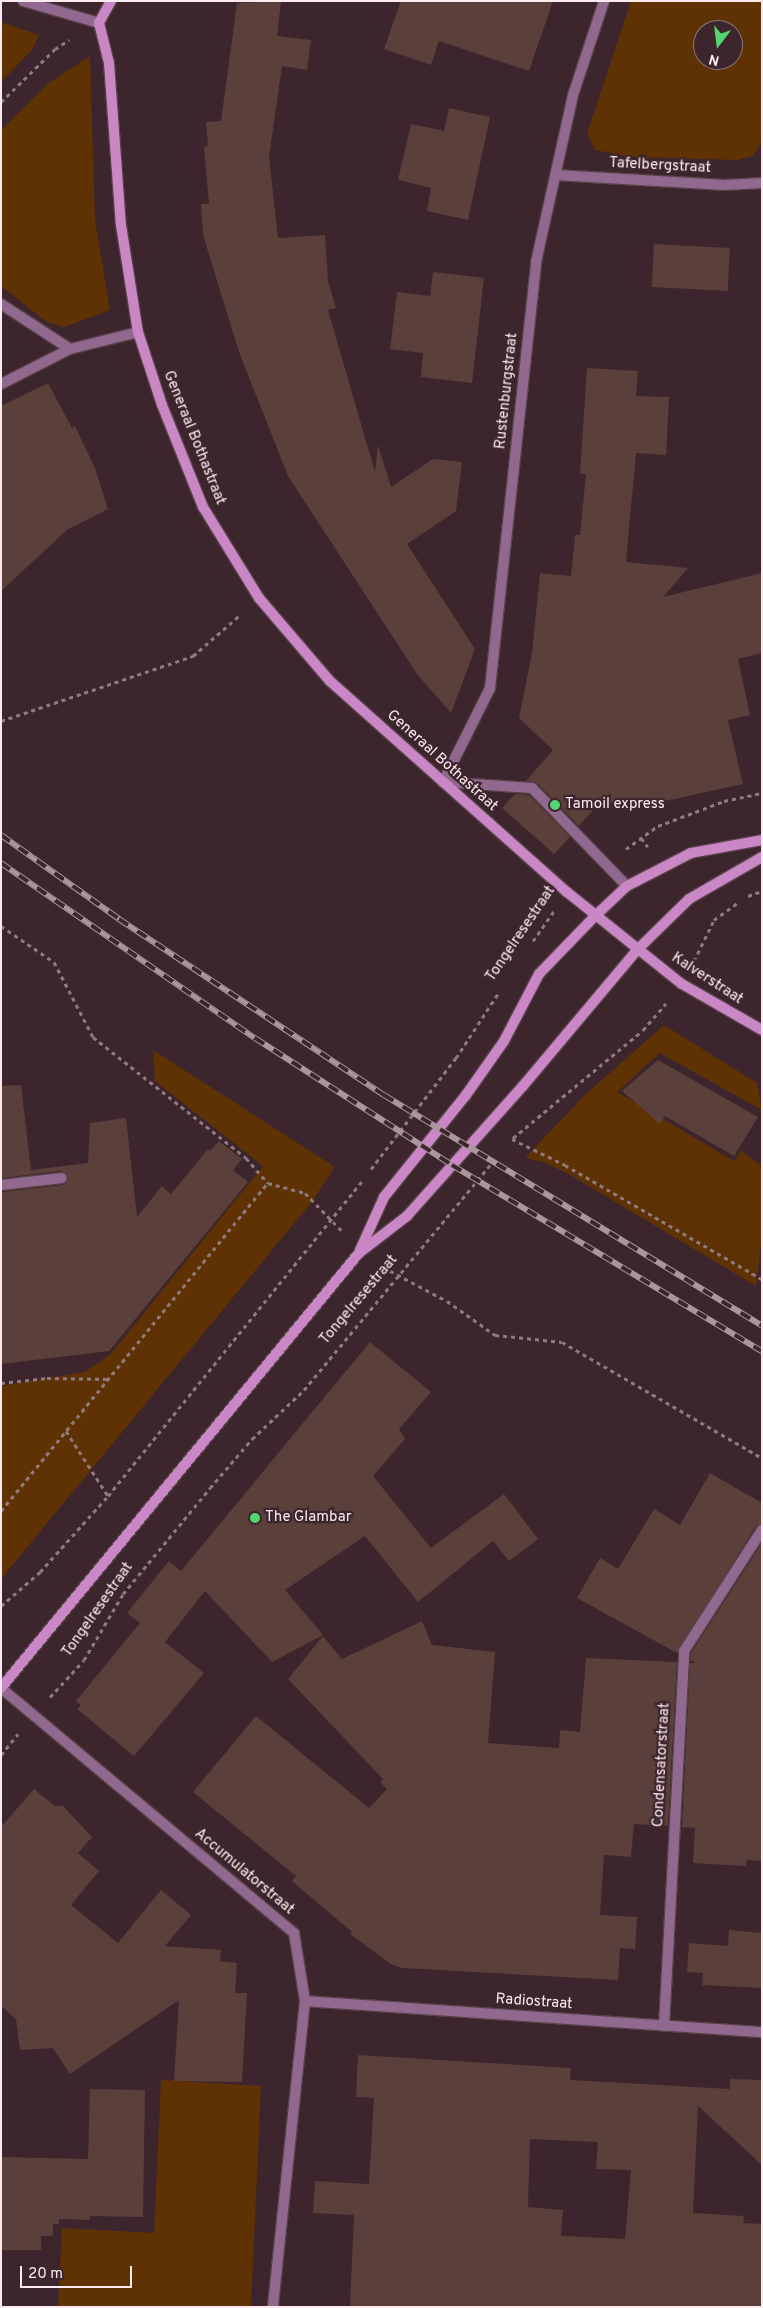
<!DOCTYPE html>
<html>
<head>
<meta charset="utf-8">
<style>
  body { margin:0 }
  #map { position:relative; width:763px; height:2308px; overflow:hidden; background:#3d252d; font-family:Overpass,sans-serif }
  div>[style] { position:absolute }
  [style*='--x'] { left:calc(var(--x)*1px); top:calc(var(--y)*1px); width:calc(var(--w)*1px); rotate:calc(var(--a)*1deg) }
  .green>* { inset:0; background:#5f3204 }
  .building>* { inset:0; background:#5a3f3b; transform-origin:0 0 }
  .path>* { height:3px; margin-top:-1.5px; transform-origin:0; background:repeating-linear-gradient(90deg,#8f7a80 0 4px,transparent 0 8px) }
  .roads { filter:drop-shadow(1px 0 #584148) drop-shadow(-1px 0 #584148) drop-shadow(0 1px #584148) drop-shadow(0 -1px #584148) }
  .lane>* { height:10px; margin:-5px; padding:0 5px; transform-origin:5px; border-radius:5px; background:#91688e }
  .street>* { height:10px; margin:-5px; padding:0 5px; transform-origin:5px; border-radius:5px; background:#91688e }
  .secondary>* { height:10px; margin:-5px; padding:0 5px; transform-origin:5px; border-radius:5px; background:#c987c5 }
  .rail>* { height:5.5px; margin-top:-2.75px; transform-origin:0; background:repeating-linear-gradient(90deg,#3d252d 0 11px,#aa969c 0 22px); box-sizing:border-box; border-block:1px solid #aa969c }
  .dots>* { width:14px; height:14px; translate:-50% -50%; box-sizing:border-box; border:2px solid #3d252d; border-radius:50% }
  span { translate:-50% -50%; white-space:nowrap; text-align:center; line-height:1.15; -webkit-text-stroke:4.5px #3d252d; paint-order:stroke }
  .street-label { font-size:15px; color:#fbeaef }
  .poi-label { font-size:15px; color:#fbeaef }
  .left { translate:0 -50%; text-align:left }
  .frame { position:absolute; inset:0; border:2px solid #fbeaef; pointer-events:none }
  .north { position:absolute; left:693px; top:20px; width:50px; height:50px; box-sizing:border-box; background:#3d252d; border:1px solid #89747b; border-radius:50%; rotate:195deg; font-size:14px; font-weight:700; line-height:20px; text-align:center; color:#fbeaef }
  .north::after { content:''; display:block; margin:auto; width:18px; height:22px; background:#54d672; clip-path:polygon(50% 0,100% 100%,50% 72%,0 100%) }
  .scale { position:absolute; left:20px; top:2266px; width:112px; height:22px; box-sizing:border-box; border:2px solid #fbeaef; border-top:0; padding-left:6px; font-size:15px; line-height:18px; white-space:nowrap; color:#fbeaef; -webkit-text-stroke:4px #3d252d; paint-order:stroke }
</style>
</head>
<body>
<div id="map">
  <div class="green">
    <div style="clip-path:polygon(evenodd,631px 1px,762px 1px,762px 141px,753px 156px,737px 160px,632px 157px,595px 150px,587px 134px,631px 1px,703px 30px,733px 30px,733px 60px,703px 60px,703px 30px)"></div>
    <div style="clip-path:polygon(1px 22px,39px 35px,32px 50px,1px 82px)"></div>
    <div style="clip-path:polygon(90px 56px,95px 220px,110px 310px,64px 327px,47px 322px,1px 286px,1px 130px,49px 83px)"></div>
    <div style="clip-path:polygon(664px 1025px,757px 1083px,762px 1110px,660px 1053px,617px 1092px,734px 1161px,741px 1151px,762px 1166px,762px 1235px,756px 1286px,572px 1176px,544px 1162px,525px 1158px,585px 1095px)"></div>
    <div style="clip-path:polygon(153px 1050px,335px 1167px,310px 1204px,1px 1579px,1px 1386px,85px 1372px,110px 1355px,263px 1166px,155px 1081px)"></div>
    <div style="clip-path:polygon(161px 2080px,261px 2086px,251px 2307px,58px 2307px,62px 2228px,154px 2233px)"></div>
  </div>
  <div class="building">
    <div style="clip-path:polygon(281px 1px,277px 36px,311px 40px,307px 70px,282px 66px,269px 157px,278px 238px,325px 235px,328px 281px,336px 308px,328px 310px,375px 472px,378px 445px,391px 487px,433px 459px,462px 462px,456px 511px,407px 544px,475px 649px,451px 713px,417px 674px,288px 476px,239px 352px,203px 235px,201px 204px,209px 204px,204px 147px,208px 146px,206px 122px,221px 121px,237px 3px)"></div>
    <div style="clip-path:polygon(401px 1px,553px 1px,529px 71px,439px 41px,431px 65px,384px 49px)"></div>
    <div style="clip-path:polygon(449px 108px,490px 117px,468px 220px,427px 211px,431px 188px,398px 180px,411px 124px,444px 131px)"></div>
    <div style="left:654px;top:244px;width:76px;height:43px;rotate:3deg"></div>
    <div style="clip-path:polygon(433px 272px,484px 278px,472px 383px,421px 377px,423px 353px,390px 349px,397px 292px,430px 296px)"></div>
    <div style="clip-path:polygon(587px 368px,638px 371px,636px 396px,669px 397px,666px 455px,636px 453px,626px 562px,688px 568px,663px 597px,762px 573px,762px 653px,738px 659px,750px 715px,728px 720px,743px 784px,620px 811px,605px 797px,579px 826px,537px 783px,526px 781px,553px 750px,519px 718px,532px 653px,540px 573px,571px 576px,575px 535px,580px 535px,586px 474px,580px 474px)"></div>
    <div style="clip-path:polygon(48px 383px,72px 428px,75px 426px,95px 468px,108px 509px,67px 530px,1px 591px,1px 406px)"></div>
    <div style="clip-path:polygon(515px 794px,529px 795px,570px 837px,554px 854px,502px 808px)"></div>
    <div style="clip-path:polygon(658px 1060px,758px 1117px,734px 1156px,665px 1116px,660px 1124px,622px 1091px)"></div>
    <div style="clip-path:polygon(21px 1085px,31px 1170px,88px 1163px,90px 1123px,126px 1118px,137px 1217px,162px 1186px,171px 1194px,208px 1149px,210px 1151px,219px 1141px,242px 1159px,233px 1170px,248px 1182px,109px 1351px,1px 1364px,1px 1192px,63px 1185px,69px 1178px,61px 1171px,1px 1178px,1px 1086px)"></div>
    <div style="clip-path:polygon(370px 1342px,431px 1392px,399px 1429px,405px 1439px,373px 1476px,431px 1548px,504px 1494px,538px 1539px,509px 1561px,493px 1541px,418px 1602px,365px 1536px,285px 1590px,323px 1635px,272px 1662px,205px 1591px,165px 1642px,204px 1673px,134px 1756px,77px 1709px,81px 1705px,76px 1701px,140px 1623px,127px 1613px,169px 1561px,181px 1571px)"></div>
    <div style="clip-path:polygon(710px 1473px,762px 1503px,762px 1523px,756px 1526px,677px 1653px,577px 1598px,600px 1558px,618px 1569px,654px 1509px,680px 1525px)"></div>
    <div style="clip-path:polygon(762px 1543px,762px 1861px,747px 1860px,746px 1866px,693px 1863px,695px 1828px,682px 1827px,690px 1663px,696px 1663px,690px 1660px,691px 1653px)"></div>
    <div style="clip-path:polygon(422px 1621px,432px 1645px,495px 1652px,488px 1743px,559px 1748px,560px 1730px,580px 1732px,586px 1658px,677px 1662px,668px 1826px,634px 1824px,631px 1857px,604px 1855px,600px 1915px,637px 1917px,635px 1949px,620px 1948px,618px 1980px,402px 1968px,391px 1964px,350px 1934px,352px 1932px,292px 1881px,296px 1876px,193px 1792px,256px 1716px,369px 1808px,387px 1789px,380px 1782px,383px 1779px,288px 1679px,323px 1636px,342px 1659px)"></div>
    <div style="clip-path:polygon(34px 1789px,55px 1806px,63px 1806px,92px 1837px,78px 1853px,99px 1871px,71px 1905px,118px 1943px,161px 1890px,191px 1915px,165px 1946px,221px 1950px,220px 1961px,237px 1963px,235px 1993px,247px 1993px,242px 2082px,174px 2081px,179px 2000px,70px 2074px,53px 2048px,20px 2050px,16px 2019px,1px 2006px,1px 1827px)"></div>
    <div style="clip-path:polygon(729px 1930px,762px 1933px,762px 1988px,702px 1985px,703px 1973px,687px 1972px,689px 1943px,728px 1946px)"></div>
    <div style="clip-path:polygon(evenodd,358px 2055px,571px 2068px,570px 2080px,730px 2089px,730px 2079px,762px 2080px,762px 2165px,698px 2106px,693px 2213px,744px 2216px,743px 2223px,762px 2224px,762px 2307px,350px 2307px,354px 2215px,313px 2213px,315px 2181px,369px 2184px,374px 2098px,356px 2097px,358px 2055px,530px 2139px,598px 2142px,596px 2169px,631px 2170px,625px 2239px,565px 2236px,561px 2235px,563px 2210px,528px 2207px,530px 2139px)"></div>
    <div style="clip-path:polygon(90px 2089px,145px 2090px,143px 2217px,90px 2216px,90px 2220px,59px 2219px,59px 2224px,53px 2224px,53px 2236px,41px 2236px,41px 2250px,1px 2250px,1px 2157px,88px 2159px)"></div>
  </div>
  <div class="path">
    <div style="--x:1;--y:102;--w:76;--a:-44.5"></div>
    <div style="--x:55;--y:49;--w:17;--a:-33"></div>
    <div style="--x:1;--y:721;--w:203;--a:-18.7"></div>
    <div style="--x:193;--y:656;--w:62;--a:-41.1"></div>
    <div style="--x:641;--y:838;--w:11;--a:52"></div>
    <div style="--x:626;--y:849;--w:39;--a:-36"></div>
    <div style="--x:658;--y:826;--w:71;--a:-20.7"></div>
    <div style="--x:724;--y:801;--w:39;--a:-12"></div>
    <div style="--x:748;--y:896;--w:15;--a:-20"></div>
    <div style="--x:1;--y:926;--w:64;--a:34.2"></div>
    <div style="--x:54;--y:962;--w:85;--a:62.5"></div>
    <div style="--x:93;--y:1037;--w:195;--a:38.3"></div>
    <div style="--x:246;--y:1158;--w:33;--a:49"></div>
    <div style="--x:268;--y:1183;--w:38;--a:15"></div>
    <div style="--x:305;--y:1193;--w:52;--a:45.8"></div>
    <div style="--x:533;--y:941;--w:37;--a:-55"></div>
    <div style="--x:694;--y:961;--w:46;--a:-64"></div>
    <div style="--x:714;--y:920;--w:31;--a:-36"></div>
    <div style="--x:513;--y:1138;--w:169;--a:-39.7"></div>
    <div style="--x:643;--y:1030;--w:35;--a:-49"></div>
    <div style="--x:512;--y:1139;--w:59;--a:26.1"></div>
    <div style="--x:565;--y:1165;--w:228;--a:30.1"></div>
    <div style="--x:371;--y:1169;--w:140;--a:-52.6"></div>
    <div style="--x:456;--y:1058;--w:79;--a:-56.9"></div>
    <div style="--x:383;--y:1267;--w:72;--a:28"></div>
    <div style="--x:447;--y:1301;--w:59;--a:35.3"></div>
    <div style="--x:495;--y:1335;--w:67;--a:6"></div>
    <div style="--x:562;--y:1342;--w:231;--a:30.1"></div>
    <div style="--x:1;--y:1383;--w:46;--a:-6.2"></div>
    <div style="--x:47;--y:1378;--w:62;--a:0.9"></div>
    <div style="--x:66;--y:1431;--w:77;--a:57.1"></div>
    <div style="--x:1;--y:1511;--w:423;--a:-50.9"></div>
    <div style="--x:1;--y:1606;--w:52;--a:-41.1"></div>
    <div style="--x:40;--y:1572;--w:102;--a:-48.2"></div>
    <div style="--x:108;--y:1496;--w:406;--a:-51.1"></div>
    <div style="--x:50;--y:1697;--w:50;--a:-47.4"></div>
    <div style="--x:84;--y:1660;--w:77;--a:-59.4"></div>
    <div style="--x:123;--y:1594;--w:137;--a:-50.6"></div>
    <div style="--x:210;--y:1488;--w:65;--a:-49.4"></div>
    <div style="--x:252;--y:1439;--w:71;--a:-43.3"></div>
    <div style="--x:304;--y:1390;--w:298;--a:-50.4"></div>
    <div style="--x:1;--y:1755;--w:27;--a:-51"></div>
  </div>
  <div class="roads">
    <div class="lane">
      <div style="--x:1;--y:304;--w:82;--a:33.1"></div>
      <div style="--x:70;--y:349;--w:70;--a:-14"></div>
      <div style="--x:1;--y:384;--w:77;--a:-26.9"></div>
      <div style="--x:443;--y:782;--w:89;--a:3.9"></div>
      <div style="--x:532;--y:788;--w:136;--a:45.9"></div>
      <div style="--x:1;--y:1185;--w:61;--a:-6.5"></div>
    </div>
    <div class="street">
      <div style="--x:23;--y:1;--w:79;--a:16.1"></div>
      <div style="--x:556;--y:175;--w:169;--a:3.4"></div>
      <div style="--x:725;--y:185;--w:37;--a:-3"></div>
      <div style="--x:443;--y:782;--w:105;--a:-63.4"></div>
      <div style="--x:490;--y:688;--w:428;--a:-83.8"></div>
      <div style="--x:536;--y:262;--w:171;--a:-77.5"></div>
      <div style="--x:573;--y:95;--w:99;--a:-71.7"></div>
      <div style="--x:1;--y:1688;--w:382;--a:39.9"></div>
      <div style="--x:294;--y:1933;--w:69;--a:80.8"></div>
      <div style="--x:305;--y:2001;--w:308;--a:96"></div>
      <div style="--x:305;--y:2001;--w:458;--a:3.9"></div>
      <div style="--x:664;--y:2026;--w:376;--a:-86.9"></div>
      <div style="--x:684;--y:1651;--w:144;--a:-57.2"></div>
    </div>
    <div class="secondary">
      <div style="--x:111;--y:1;--w:25;--a:119"></div>
      <div style="--x:99;--y:23;--w:41;--a:76"></div>
      <div style="--x:109;--y:63;--w:162;--a:85.8"></div>
      <div style="--x:121;--y:225;--w:108;--a:81"></div>
      <div style="--x:138;--y:332;--w:77;--a:71.8"></div>
      <div style="--x:162;--y:405;--w:110;--a:68.1"></div>
      <div style="--x:203;--y:507;--w:107;--a:58.4"></div>
      <div style="--x:259;--y:598;--w:109;--a:49.5"></div>
      <div style="--x:330;--y:681;--w:317;--a:41.7"></div>
      <div style="--x:567;--y:892;--w:147;--a:38.7"></div>
      <div style="--x:682;--y:984;--w:92;--a:29.9"></div>
      <div style="--x:360;--y:1250;--w:58;--a:-65.6"></div>
      <div style="--x:384;--y:1197;--w:131;--a:-51.2"></div>
      <div style="--x:466;--y:1095;--w:66;--a:-54.9"></div>
      <div style="--x:504;--y:1041;--w:76;--a:-62.4"></div>
      <div style="--x:539;--y:974;--w:81;--a:-46"></div>
      <div style="--x:595;--y:916;--w:44;--a:-43.2"></div>
      <div style="--x:627;--y:886;--w:72;--a:-27.3"></div>
      <div style="--x:691;--y:853;--w:72;--a:-10.4"></div>
      <div style="--x:1;--y:1688;--w:563;--a:-50.55"></div>
      <div style="--x:359;--y:1253;--w:61;--a:-37.6"></div>
      <div style="--x:407;--y:1216;--w:174;--a:-48.3"></div>
      <div style="--x:523;--y:1086;--w:179;--a:-50"></div>
      <div style="--x:638;--y:949;--w:71;--a:-44.4"></div>
      <div style="--x:689;--y:899;--w:84;--a:-29.9"></div>
    </div>
  </div>
  <div class="rail">
    <div style="--x:1;--y:835;--w:145;--a:35.4"></div>
    <div style="--x:119;--y:919;--w:318;--a:33.6"></div>
    <div style="--x:384;--y:1095;--w:443;--a:31.4"></div>
    <div style="--x:1;--y:863;--w:308;--a:34.6"></div>
    <div style="--x:255;--y:1038;--w:234;--a:32.8"></div>
    <div style="--x:452;--y:1165;--w:362;--a:31"></div>
  </div>
  <div class="dots">
    <div style="left:555px;top:805px;background:#54d672"></div>
    <div style="left:255px;top:1518px;background:#54d672"></div>
  </div>
  <div class="street-label">
    <span style="left:660px;top:166px;rotate:3deg">Tafelbergstraat</span>
    <span style="left:507px;top:391px;rotate:-84deg">Rustenburgstraat</span>
    <span style="left:194px;top:438px;rotate:68deg">Generaal Bothastraat</span>
    <span style="left:442px;top:761px;rotate:42deg">Generaal Bothastraat</span>
    <span style="left:521px;top:934px;rotate:-56deg">Tongelresestraat</span>
    <span style="left:707px;top:979px;rotate:33deg">Kalverstraat</span>
    <span style="left:359px;top:1300px;rotate:-50deg">Tongelresestraat</span>
    <span style="left:98px;top:1610px;rotate:-55deg">Tongelresestraat</span>
    <span style="left:662px;top:1765px;rotate:-87deg">Condensatorstraat</span>
    <span style="left:244px;top:1872px;rotate:40deg">Accumulatorstraat</span>
    <span style="left:534px;top:2002px;rotate:4deg">Radiostraat</span>
  </div>
  <div class="poi-label">
    <span class="left" style="left:565px;top:805px">Tamoil express</span>
    <span class="left" style="left:265px;top:1518px">The Glambar</span>
  </div>
  <div class="frame"></div>
  <div class="north">N</div>
  <div class="scale">20 m</div>
</div>
</body>
</html>
